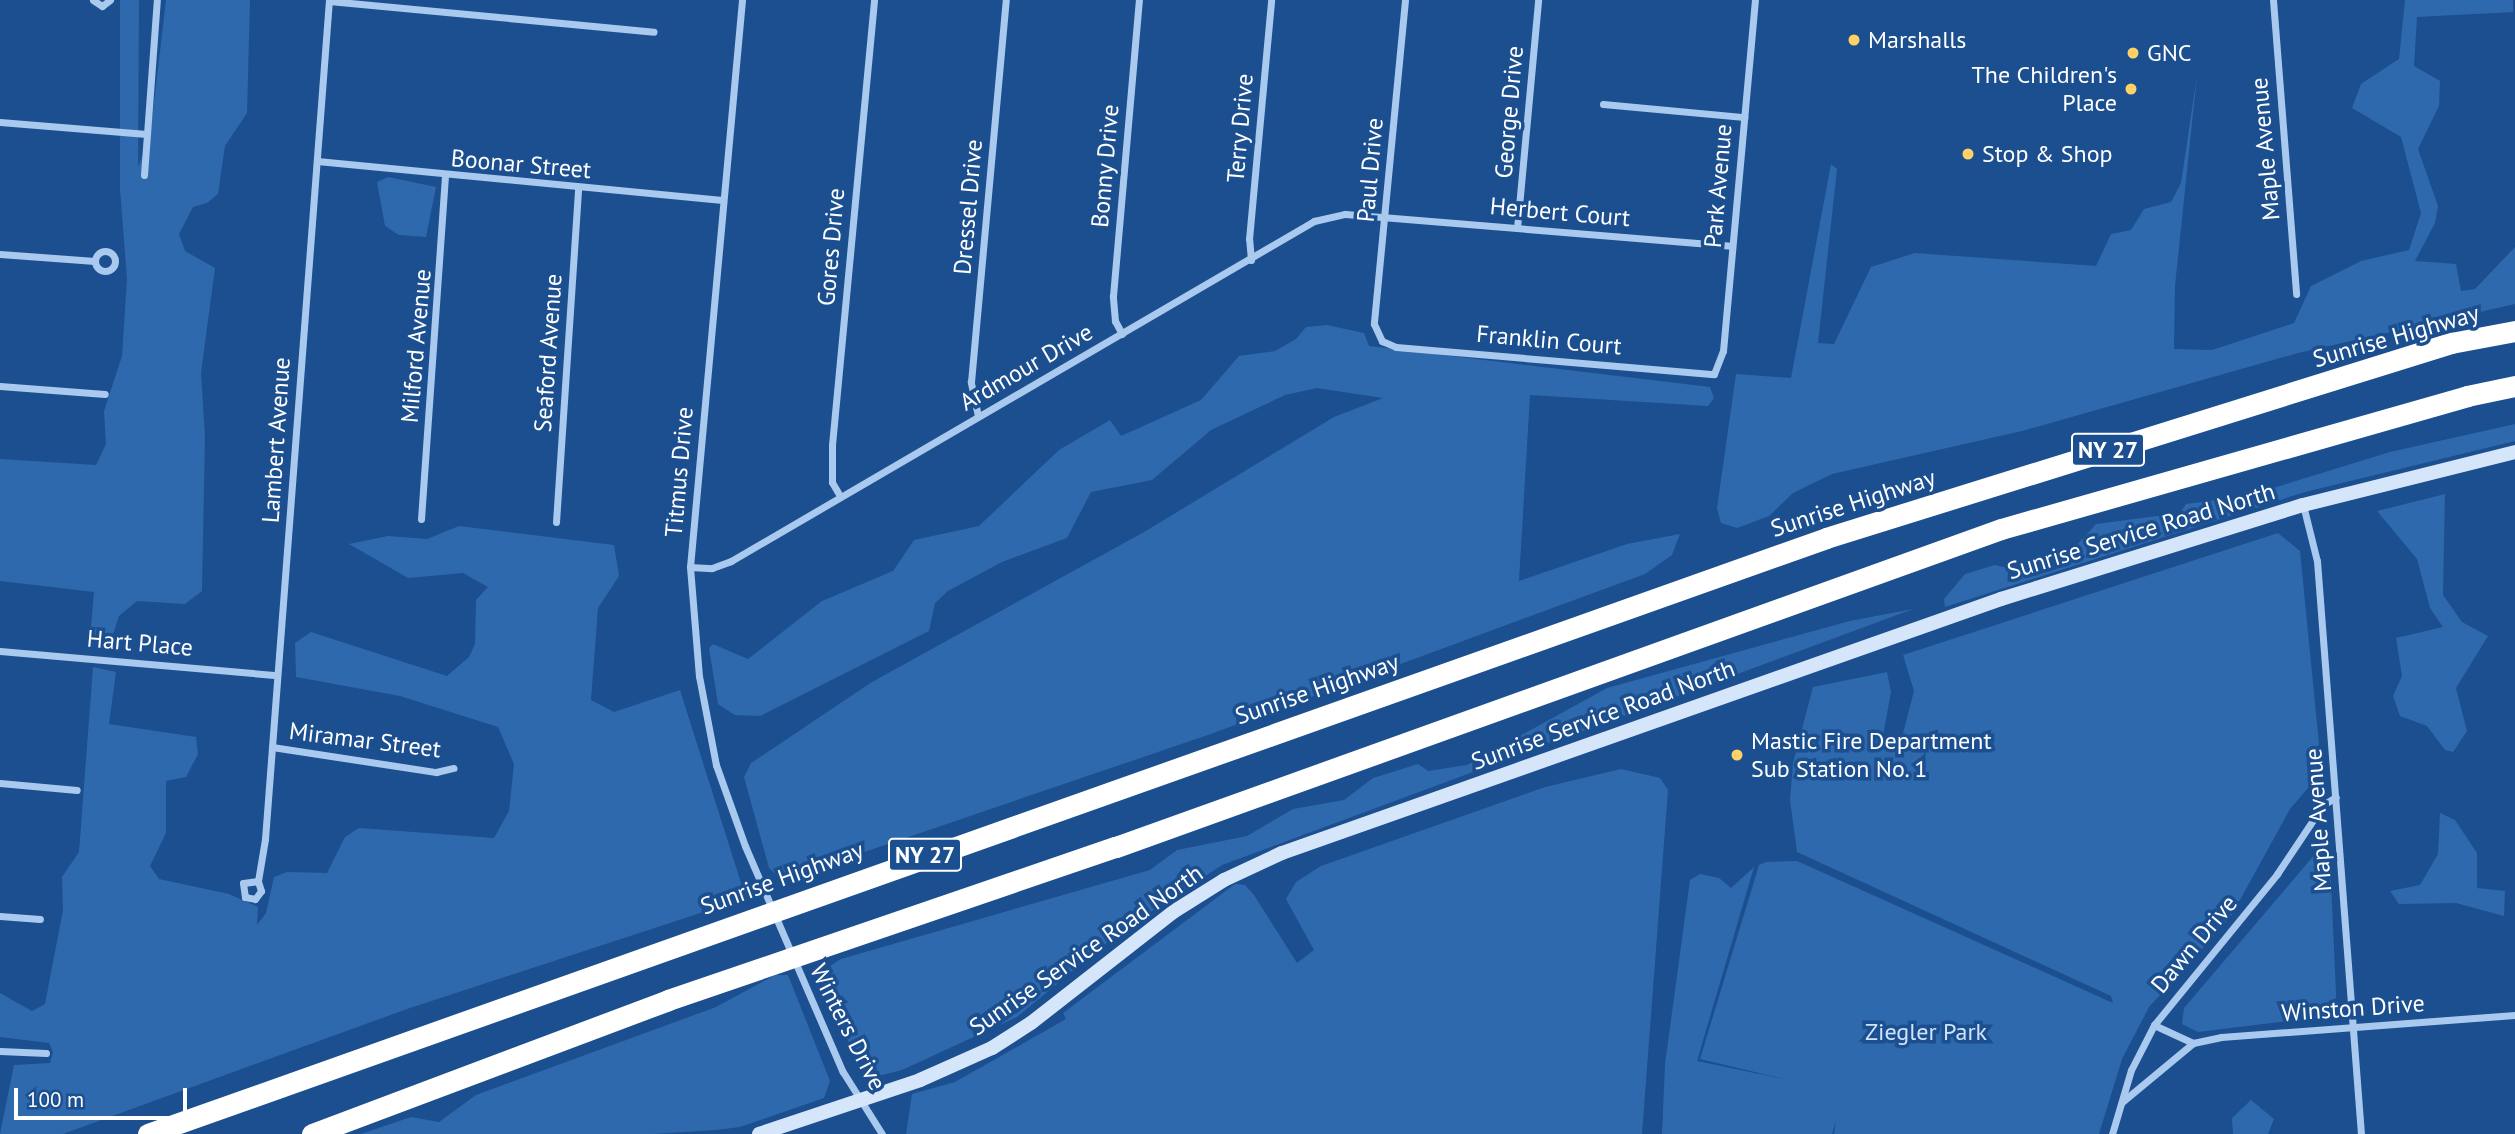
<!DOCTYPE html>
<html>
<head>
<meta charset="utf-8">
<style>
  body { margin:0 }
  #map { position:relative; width:2515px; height:1134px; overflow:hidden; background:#1b4f8f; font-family:"PT Sans",sans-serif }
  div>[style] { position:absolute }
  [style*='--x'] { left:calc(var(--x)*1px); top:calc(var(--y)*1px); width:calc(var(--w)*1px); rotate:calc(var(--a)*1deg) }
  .green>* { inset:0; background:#2e69ad }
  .street>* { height:7px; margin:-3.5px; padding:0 3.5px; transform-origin:3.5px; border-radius:3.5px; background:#a9c9ee }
  .street>.ring { margin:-3.5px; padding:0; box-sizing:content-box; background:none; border:7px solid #a9c9ee; border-radius:50% }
  .secondary>* { height:14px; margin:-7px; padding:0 7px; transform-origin:7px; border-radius:7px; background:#d6e6fa }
  .highway>* { height:21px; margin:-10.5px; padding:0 10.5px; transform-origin:10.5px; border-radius:10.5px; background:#fff }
  .dots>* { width:19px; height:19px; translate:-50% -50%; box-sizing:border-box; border:4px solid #1b4f8f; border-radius:50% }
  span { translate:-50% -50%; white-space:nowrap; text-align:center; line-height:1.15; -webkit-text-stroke:7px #1b4f8f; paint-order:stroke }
  .shield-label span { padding:2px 5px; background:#1b4f8f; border:2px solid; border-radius:5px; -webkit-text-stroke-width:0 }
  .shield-label { font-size:23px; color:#fff; font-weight:700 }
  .poi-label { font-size:24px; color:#fff }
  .left { translate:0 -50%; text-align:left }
  .right { translate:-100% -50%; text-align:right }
  .street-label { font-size:24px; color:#fff }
  .park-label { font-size:24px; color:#cfe3fa }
  .scale { position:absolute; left:14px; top:1088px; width:173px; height:32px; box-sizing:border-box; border:4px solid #fff; border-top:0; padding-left:9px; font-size:21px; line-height:24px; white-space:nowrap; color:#fff; -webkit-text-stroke:5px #1b4f8f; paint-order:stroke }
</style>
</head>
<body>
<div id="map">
  <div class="green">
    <div style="clip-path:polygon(120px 0,139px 0,138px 167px,150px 137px,166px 0,250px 0,247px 113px,225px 146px,218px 194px,207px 203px,193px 207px,179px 234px,185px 251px,215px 268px,201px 373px,205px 437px,202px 591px,185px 604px,137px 601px,119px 616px,109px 647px,90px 639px,94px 592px,0 581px,0 459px,96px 465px,106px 444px,104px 411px,122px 356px,127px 279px,120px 189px)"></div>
    <div style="clip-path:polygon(2405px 0,2513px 0,2513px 12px,2417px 17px,2414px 66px,2440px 81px,2439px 106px,2418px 149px,2438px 206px,2435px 223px,2415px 261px,2456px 264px,2461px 291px,2475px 289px,2515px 247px,2515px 304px,2298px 353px,2022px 431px,1832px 474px,1793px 493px,1769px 516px,1737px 528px,1721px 523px,1717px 508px,1736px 374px,1791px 378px,1831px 164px,1837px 169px,1818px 343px,1834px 344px,1871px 267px,1915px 253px,2096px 266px,2111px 234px,2131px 230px,2144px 209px,2171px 202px,2181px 183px,2197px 75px,2175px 286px,2174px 349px,2212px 350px,2294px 323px,2311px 286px,2361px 261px,2409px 250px,2421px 213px,2401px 137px,2352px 108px,2361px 84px,2399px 59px)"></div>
    <div style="clip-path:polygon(388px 177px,436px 187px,426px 237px,399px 235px,385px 226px,377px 182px)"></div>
    <div style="clip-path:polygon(1327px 325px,1364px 333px,1369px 346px,1710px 387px,1714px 398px,1708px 406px,1530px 395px,1519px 581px,1627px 544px,1680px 534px,1672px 555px,1645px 574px,1208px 735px,782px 880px,769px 868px,744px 777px,751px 763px,872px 682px,1144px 532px,1334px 417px,1383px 398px,1317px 388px,1285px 395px,1211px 430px,1152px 480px,1091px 492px,1067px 538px,1002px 562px,948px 591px,935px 603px,929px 631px,760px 716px,735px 715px,718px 704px,709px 648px,713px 644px,748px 659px,822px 601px,893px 571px,914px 540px,979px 526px,1059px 450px,1110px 420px,1121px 436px,1201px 400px,1239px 356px,1275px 351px,1296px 339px,1306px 327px)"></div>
    <div style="clip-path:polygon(2515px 424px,2515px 441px,2305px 492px,1945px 607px,1944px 599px,1965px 574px,1995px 565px,2016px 570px,2038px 567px,2077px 545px,2096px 524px,2180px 513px,2186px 504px,2247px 496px,2390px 452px)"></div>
    <div style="clip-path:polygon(2445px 494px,2443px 595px,2462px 622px,2488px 636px,2456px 688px,2467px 731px,2453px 752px,2445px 750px,2427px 726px,2400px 716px,2393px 696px,2402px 676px,2396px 638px,2443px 627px,2430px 608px,2417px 559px,2377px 511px)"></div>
    <div style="clip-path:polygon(459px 526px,614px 545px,619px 576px,598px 608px,591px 700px,614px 712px,680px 690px,742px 886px,734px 902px,407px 1009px,63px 1134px,0 1134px,14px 1065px,50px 1063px,53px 1052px,49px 1043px,0 1037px,0 993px,32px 1011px,45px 1004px,63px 910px,62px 877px,79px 852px,93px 667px,116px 672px,109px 724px,196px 737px,198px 754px,186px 777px,166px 781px,166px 833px,150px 866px,159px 879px,229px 894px,258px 907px,257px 925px,266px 913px,274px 877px,287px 872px,327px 873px,345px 837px,359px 828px,494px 838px,509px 811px,514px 764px,498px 727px,400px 696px,296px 677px,295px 643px,311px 632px,447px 676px,469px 657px,475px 644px,476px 600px,488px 587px,463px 573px,408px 578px,349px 544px,388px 536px,427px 539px)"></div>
    <div style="clip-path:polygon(2278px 533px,2300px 551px,2319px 744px,2308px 788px,2290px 809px,2230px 918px,2149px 1007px,2122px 1059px,2099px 1134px,1834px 1134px,1836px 1121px,1832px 1134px,1662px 1134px,1665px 1064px,1690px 880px,1700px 874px,1719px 878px,1731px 888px,1754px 867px,1697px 1061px,1789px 1080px,1700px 1059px,1759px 865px,1766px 862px,1797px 861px,2113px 1003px,2111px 996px,1797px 852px,1790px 800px,1793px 763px,1813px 687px,1887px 672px,1891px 692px,1883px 736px,1900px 745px,1914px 691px,1903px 655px)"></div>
    <div style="clip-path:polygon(1913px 609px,1222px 865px,1116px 935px,1017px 1017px,902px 1070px,867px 1079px,820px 985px,824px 970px,841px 959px,1150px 870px,1177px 850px,1247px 836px,1293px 809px,1344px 800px,1373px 778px,1418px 764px,1428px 771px,1467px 765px,1607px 688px,1850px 621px)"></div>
    <div style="clip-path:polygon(1621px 769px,1660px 778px,1668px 790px,1642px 1134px,906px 1134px,912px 1094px,955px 1082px,1066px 1019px,1063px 1013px,1235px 884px,1245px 885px,1254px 895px,1297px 963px,1314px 950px,1286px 899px,1296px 882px,1321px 866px,1545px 787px)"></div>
    <div style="clip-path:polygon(2440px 813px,2455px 820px,2477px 853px,2477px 888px,2505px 891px,2504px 916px,2456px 903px,2399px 904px,2390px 891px,2420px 885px,2438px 854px)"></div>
    <div style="clip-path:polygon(2316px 853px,2330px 861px,2337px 1015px,2198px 1032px,2182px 1024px,2184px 1008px)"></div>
    <div style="clip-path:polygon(775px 975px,788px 975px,830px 1081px,824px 1098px,740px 1127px,716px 1130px,654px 1134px,361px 1134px,411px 1117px,439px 1122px,476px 1095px,716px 1007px)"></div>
    <div style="clip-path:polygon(2251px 1100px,2274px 1119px,2268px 1134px,2233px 1134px,2232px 1118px)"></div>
  </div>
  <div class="street">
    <div style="--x:93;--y:0;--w:11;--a:34"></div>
    <div style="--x:102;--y:6;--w:10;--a:-37"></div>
    <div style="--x:742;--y:0;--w:569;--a:95.24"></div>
    <div style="--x:690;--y:567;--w:109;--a:85.3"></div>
    <div style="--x:699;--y:676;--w:91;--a:79.2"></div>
    <div style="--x:716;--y:765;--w:86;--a:70.3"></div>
    <div style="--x:745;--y:846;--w:246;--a:66.6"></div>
    <div style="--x:843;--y:1072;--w:73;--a:57.8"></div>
    <div style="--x:1405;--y:0;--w:325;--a:95.5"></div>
    <div style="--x:1374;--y:324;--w:19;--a:65"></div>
    <div style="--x:1382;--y:341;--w:15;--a:23"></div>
    <div style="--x:1396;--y:347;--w:319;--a:4.9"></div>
    <div style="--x:1714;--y:374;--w:25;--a:-69"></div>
    <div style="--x:1723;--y:351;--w:352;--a:-84.8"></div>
    <div style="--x:2273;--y:0;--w:295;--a:85.5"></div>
    <div style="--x:329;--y:1;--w:326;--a:5.4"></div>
    <div style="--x:1603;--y:104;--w:142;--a:5.3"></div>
    <div style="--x:0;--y:122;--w:147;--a:4.7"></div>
    <div style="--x:317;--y:161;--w:407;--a:5.5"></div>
    <div style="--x:144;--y:175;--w:175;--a:-85.8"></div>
    <div style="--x:1517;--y:228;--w:229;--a:-84.7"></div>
    <div class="ring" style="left:95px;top:251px;width:13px;height:13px"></div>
    <div style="--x:0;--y:254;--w:95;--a:4.2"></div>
    <div style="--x:1251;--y:260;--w:21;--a:-95"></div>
    <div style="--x:1249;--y:239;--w:240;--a:-84.7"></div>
    <div style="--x:1122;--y:334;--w:15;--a:-118"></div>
    <div style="--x:1115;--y:321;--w:25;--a:-95"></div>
    <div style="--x:1113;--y:296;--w:297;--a:-85"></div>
    <div style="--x:0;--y:386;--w:105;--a:4.4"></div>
    <div style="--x:978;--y:416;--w:35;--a:-102"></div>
    <div style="--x:971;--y:382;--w:384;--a:-84.8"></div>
    <div style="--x:840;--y:496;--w:16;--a:-120"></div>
    <div style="--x:832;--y:482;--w:37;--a:-90"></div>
    <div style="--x:832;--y:445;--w:447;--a:-84.6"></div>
    <div style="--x:2303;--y:505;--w:58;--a:76"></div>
    <div style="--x:2317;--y:561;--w:575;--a:85.61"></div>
    <div style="--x:421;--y:519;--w:343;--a:-86"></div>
    <div style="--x:556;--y:522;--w:336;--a:-86.2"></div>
    <div style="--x:690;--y:567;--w:22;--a:3"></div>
    <div style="--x:712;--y:568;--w:20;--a:-20"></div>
    <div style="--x:731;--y:561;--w:675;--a:-30.25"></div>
    <div style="--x:1314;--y:221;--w:32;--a:-13"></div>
    <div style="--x:1345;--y:214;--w:387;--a:4.7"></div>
    <div style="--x:0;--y:651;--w:278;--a:5"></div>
    <div style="--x:272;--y:747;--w:166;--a:8.7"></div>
    <div style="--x:436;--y:772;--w:18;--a:-13"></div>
    <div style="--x:0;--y:783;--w:77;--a:5.2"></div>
    <div style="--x:258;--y:881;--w:15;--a:172"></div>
    <div style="--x:243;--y:883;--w:14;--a:82"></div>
    <div style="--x:245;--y:897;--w:10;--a:11"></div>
    <div style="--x:255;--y:899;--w:10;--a:-53"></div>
    <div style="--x:261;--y:891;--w:10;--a:-107"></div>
    <div style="--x:258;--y:881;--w:43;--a:-80.5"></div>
    <div style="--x:265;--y:839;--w:841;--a:-85.64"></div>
    <div style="--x:0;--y:916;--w:40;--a:4.3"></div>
    <div style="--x:2154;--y:1025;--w:43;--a:24.8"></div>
    <div style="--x:0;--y:1051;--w:46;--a:2.5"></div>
    <div style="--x:2122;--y:1102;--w:92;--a:-39.7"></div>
    <div style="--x:2193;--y:1043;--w:29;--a:-12"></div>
    <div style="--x:2221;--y:1037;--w:295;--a:-4.3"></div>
    <div style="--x:2112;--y:1134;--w:67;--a:-73.5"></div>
    <div style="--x:2131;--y:1070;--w:51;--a:-62.9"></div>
    <div style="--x:2154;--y:1025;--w:195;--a:-50.8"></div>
    <div style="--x:2277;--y:874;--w:83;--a:-56.3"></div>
    <div style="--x:2323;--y:805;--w:15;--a:-32"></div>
  </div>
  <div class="secondary">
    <div style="--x:759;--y:1134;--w:170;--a:-18.5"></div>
    <div style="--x:920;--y:1080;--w:79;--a:-24"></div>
    <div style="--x:992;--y:1048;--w:46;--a:-32.7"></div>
    <div style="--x:1031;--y:1023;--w:180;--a:-38"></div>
    <div style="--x:1173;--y:912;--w:60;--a:-32.1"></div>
    <div style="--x:1224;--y:880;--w:64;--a:-25"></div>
    <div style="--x:1282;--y:853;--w:763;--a:-19.46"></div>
    <div style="--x:2001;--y:599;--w:316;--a:-17.3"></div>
    <div style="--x:2303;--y:505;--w:219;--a:-14"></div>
  </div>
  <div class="highway">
    <div style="--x:148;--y:1134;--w:1781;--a:-19.55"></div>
    <div style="--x:1826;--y:538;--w:655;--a:-17.33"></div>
    <div style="--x:2451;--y:343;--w:65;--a:-10.6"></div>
    <div style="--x:312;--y:1134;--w:380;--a:-20.6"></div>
    <div style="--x:668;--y:1000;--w:473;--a:-18.9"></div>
    <div style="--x:1116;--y:847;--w:940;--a:-19.76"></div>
    <div style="--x:2001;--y:529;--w:485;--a:-15.9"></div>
    <div style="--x:2467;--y:396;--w:49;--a:-11.8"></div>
  </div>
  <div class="dots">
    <div style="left:1854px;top:40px;background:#ffd166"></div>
    <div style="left:2133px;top:53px;background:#ffd166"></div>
    <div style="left:2131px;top:89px;background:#ffd166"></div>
    <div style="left:1968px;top:154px;background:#ffd166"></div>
    <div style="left:1737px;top:755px;background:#ffd166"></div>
  </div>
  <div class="shield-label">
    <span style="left:2108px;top:450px">NY 27</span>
    <span style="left:925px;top:855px">NY 27</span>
  </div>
  <div class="poi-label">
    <span class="left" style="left:1868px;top:40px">Marshalls</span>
    <span class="left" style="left:2147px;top:53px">GNC</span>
    <span class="right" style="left:2117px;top:89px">The Children's<br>Place</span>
    <span class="left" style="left:1982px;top:154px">Stop &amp; Shop</span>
    <span class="left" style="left:1751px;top:755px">Mastic Fire Department<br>Sub Station No. 1</span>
  </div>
  <div class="street-label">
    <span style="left:1509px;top:112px;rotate:-85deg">George Drive</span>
    <span style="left:1240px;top:128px;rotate:-85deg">Terry Drive</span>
    <span style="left:2265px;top:149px;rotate:-95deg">Maple Avenue</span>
    <span style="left:521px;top:164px;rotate:5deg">Boonar Street</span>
    <span style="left:1105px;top:166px;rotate:-85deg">Bonny Drive</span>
    <span style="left:1370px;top:170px;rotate:-85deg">Paul Drive</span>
    <span style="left:1718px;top:186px;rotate:-85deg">Park Avenue</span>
    <span style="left:968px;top:207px;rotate:-85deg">Dressel Drive</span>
    <span style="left:1560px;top:212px;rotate:5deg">Herbert Court</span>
    <span style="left:831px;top:247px;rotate:-85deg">Gores Drive</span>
    <span style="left:2396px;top:336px;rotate:-16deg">Sunrise Highway</span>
    <span style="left:1549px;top:340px;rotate:5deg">Franklin Court</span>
    <span style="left:416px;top:346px;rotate:-85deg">Milford Avenue</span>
    <span style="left:548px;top:353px;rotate:-86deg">Seaford Avenue</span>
    <span style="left:1026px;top:367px;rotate:-30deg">Ardmour Drive</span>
    <span style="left:276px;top:440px;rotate:-86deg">Lambert Avenue</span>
    <span style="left:679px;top:472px;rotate:-85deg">Titmus Drive</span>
    <span style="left:1853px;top:503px;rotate:-18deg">Sunrise Highway</span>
    <span style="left:2141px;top:531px;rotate:-17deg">Sunrise Service Road North</span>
    <span style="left:140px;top:643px;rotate:5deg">Hart Place</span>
    <span style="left:1317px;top:689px;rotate:-19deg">Sunrise Highway</span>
    <span style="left:1603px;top:715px;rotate:-20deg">Sunrise Service Road North</span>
    <span style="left:365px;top:740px;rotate:7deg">Miramar Street</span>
    <span style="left:2318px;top:820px;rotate:-94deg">Maple Avenue</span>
    <span style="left:782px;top:878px;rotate:-20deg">Sunrise Highway</span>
    <span style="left:2194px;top:944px;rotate:-50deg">Dawn Drive</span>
    <span style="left:1086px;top:950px;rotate:-35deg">Sunrise Service Road North</span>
    <span style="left:2353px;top:1008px;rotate:-4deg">Winston Drive</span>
    <span style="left:848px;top:1027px;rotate:63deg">Winters Drive</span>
  </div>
  <div class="park-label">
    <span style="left:1926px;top:1032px">Ziegler Park</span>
  </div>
  <div class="scale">100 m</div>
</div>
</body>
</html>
